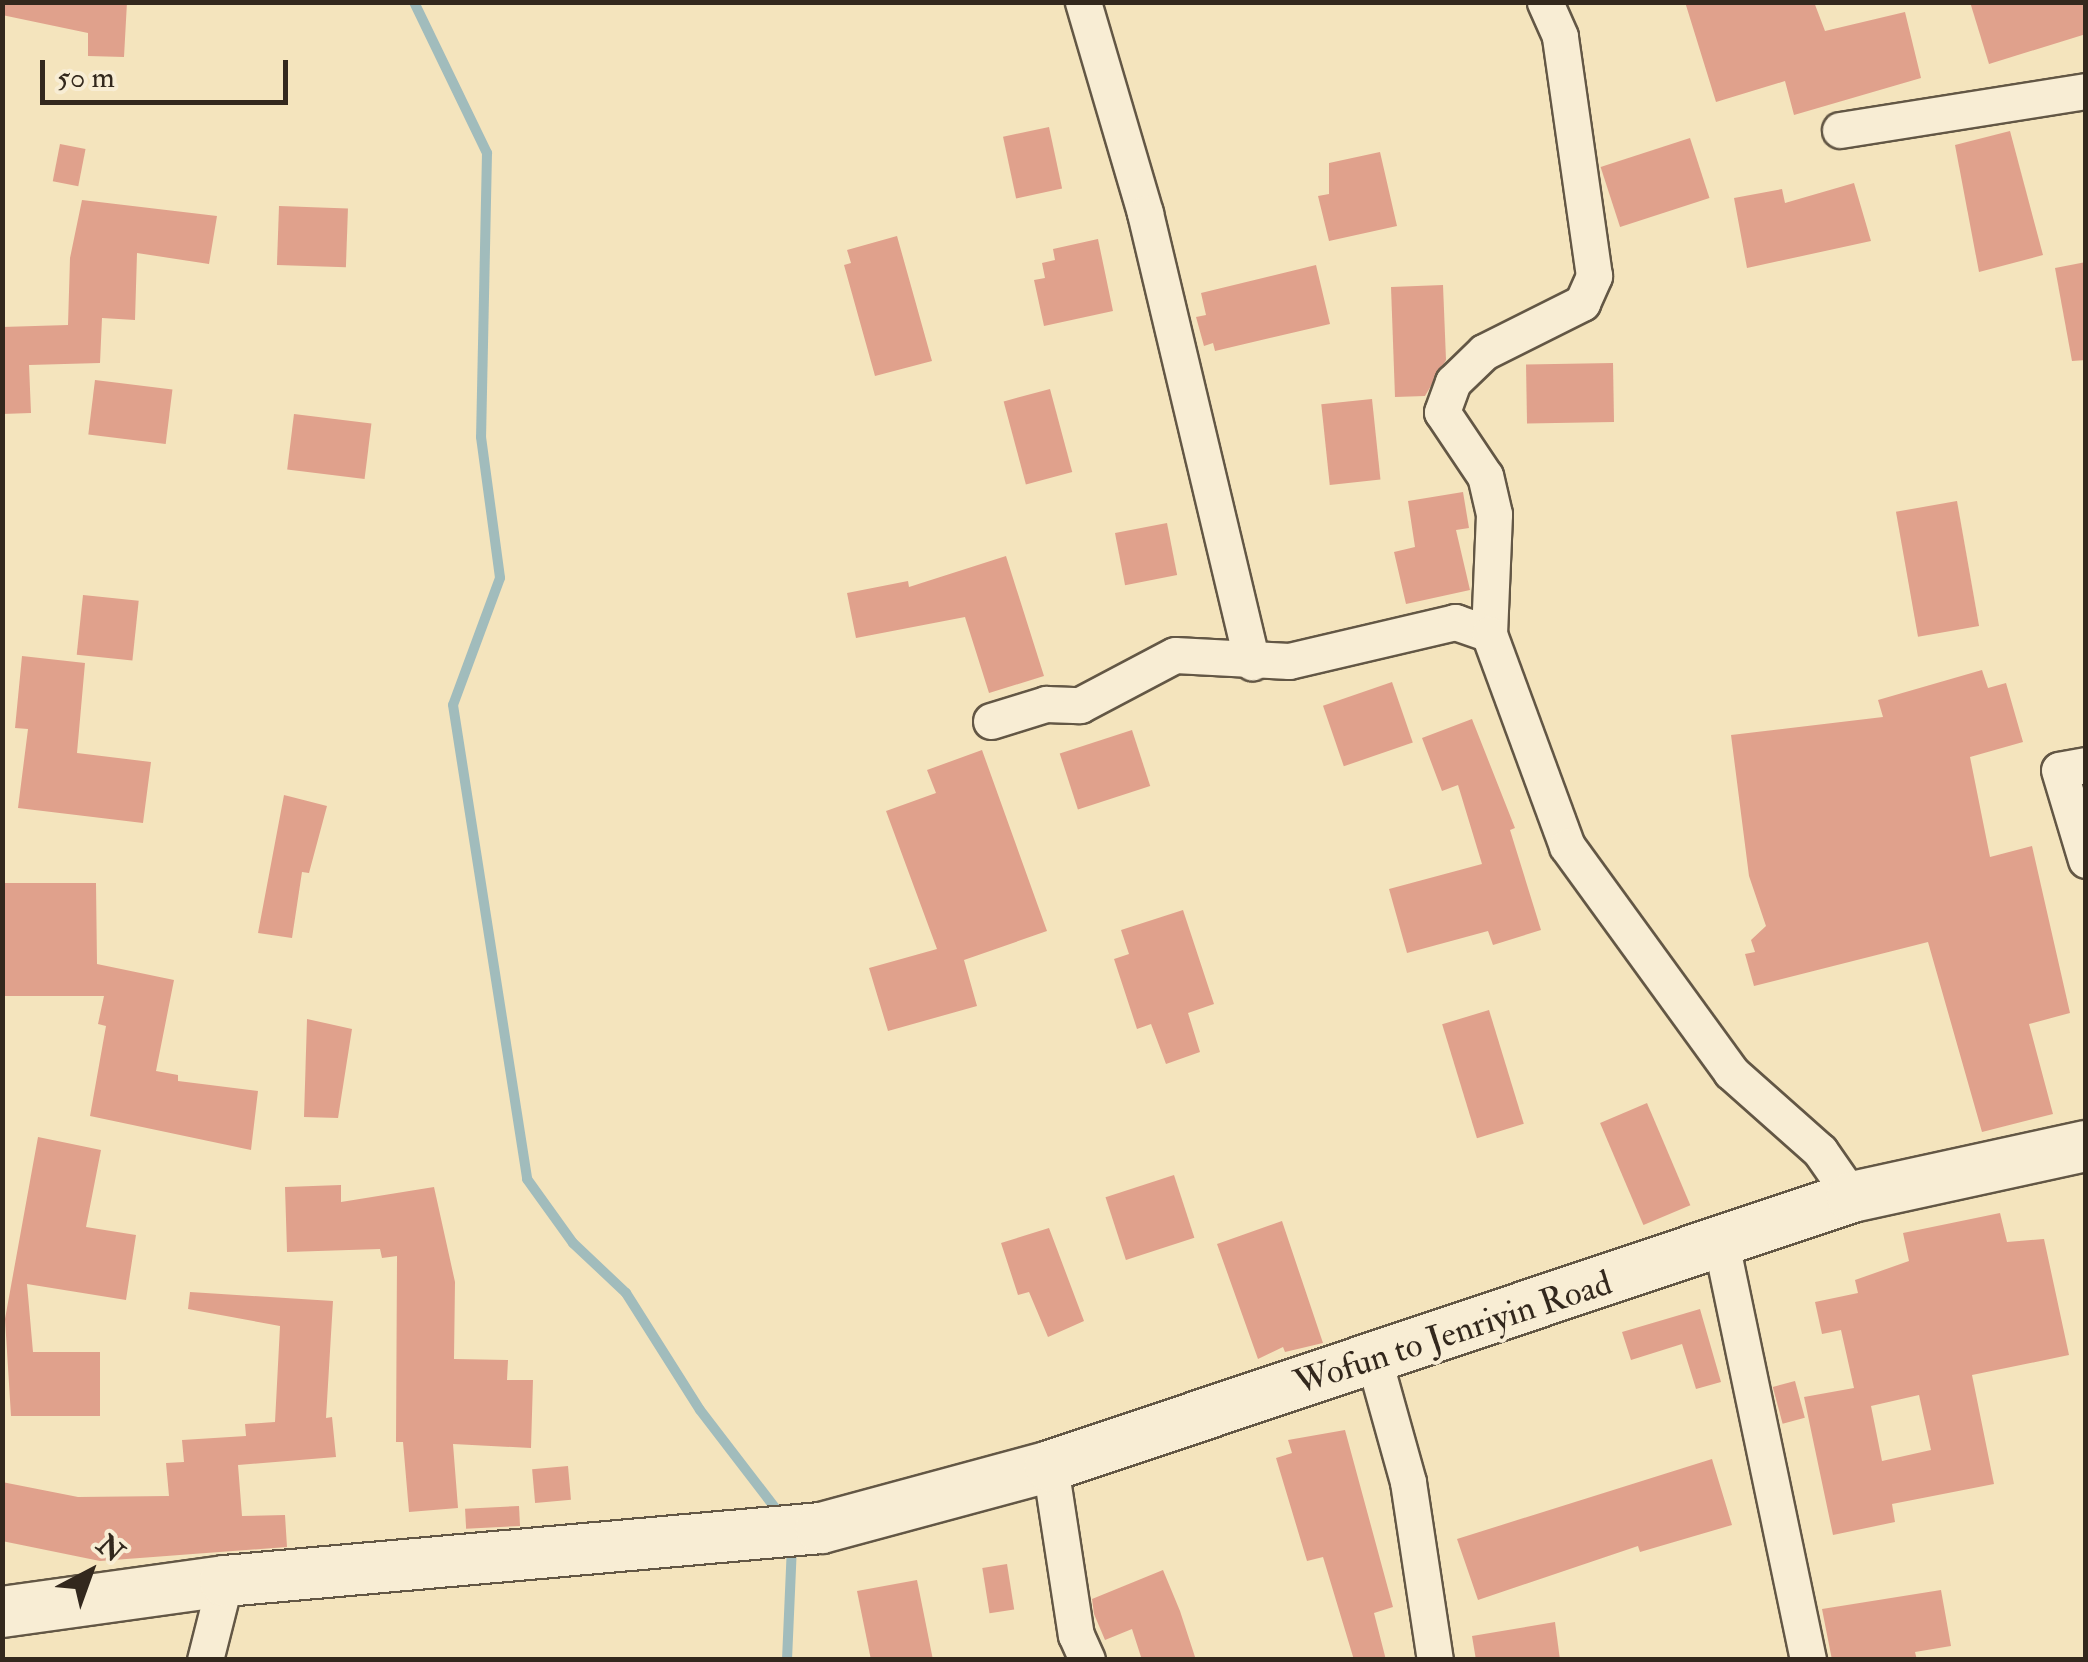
<!DOCTYPE html>
<html>
<head>
<meta charset="utf-8">
<style>
  body { margin:0 }
  #map { position:relative; width:2088px; height:1662px; overflow:hidden; background:#f4e4bd; font-family:"IM FELL Double Pica",serif }
  div>[style] { position:absolute }
  [style*='--x'] { left:calc(var(--x)*1px); top:calc(var(--y)*1px); width:calc(var(--w)*1px); rotate:calc(var(--a)*1deg) }
  .stream>* { height:10px; margin:-5px; padding:0 5px; transform-origin:5px; border-radius:5px; background:#a1bcbc }
  .building>* { inset:0; background:#e0a18c; transform-origin:0 0 }
  .roads { filter:drop-shadow(2px 0 #635745) drop-shadow(-2px 0 #635745) drop-shadow(0 2px #635745) drop-shadow(0 -2px #635745) }
  .street>* { height:35px; margin:-17.5px; padding:0 17.5px; transform-origin:17.5px; border-radius:17.5px; background:#f8edd4 }
  .secondary>* { height:50px; margin:-25px; padding:0 25px; transform-origin:25px; border-radius:25px; background:#f8edd4 }
  span { translate:-50% -50%; white-space:nowrap; text-align:center; line-height:1.15; -webkit-text-stroke:8px #f8edd4; paint-order:stroke }
  .street-label { font-size:35px; color:#33281d }
  .frame { position:absolute; inset:0; border:5px solid #33281d; pointer-events:none }
  .north { position:absolute; left:40px; top:1522px; width:100px; height:100px; -webkit-text-stroke:8px #f8edd4; paint-order:stroke; rotate:41deg; font-size:28px; font-weight:700; line-height:40px; text-align:center; color:#33281d }
  .north::after { content:''; display:block; margin:auto; width:35px; height:45px; background:#33281d; clip-path:polygon(50% 0,100% 100%,50% 72%,0 100%) }
  .scale { position:absolute; left:40px; top:60px; width:248px; height:45px; box-sizing:border-box; border:5px solid #33281d; border-top:0; padding-left:12px; font-size:30px; line-height:35px; white-space:nowrap; color:#33281d; -webkit-text-stroke:8px #f8edd4; paint-order:stroke }
</style>
</head>
<body>
<div id="map">
  <div class="stream">
    <div style="--x:414;--y:2;--w:168;--a:64.2"></div>
    <div style="--x:487;--y:153;--w:284;--a:91.2"></div>
    <div style="--x:481;--y:437;--w:142;--a:82.3"></div>
    <div style="--x:500;--y:578;--w:135;--a:110.3"></div>
    <div style="--x:453;--y:705;--w:480;--a:81.1"></div>
    <div style="--x:527;--y:1179;--w:79;--a:54.3"></div>
    <div style="--x:573;--y:1243;--w:73;--a:43.3"></div>
    <div style="--x:626;--y:1293;--w:138;--a:57.7"></div>
    <div style="--x:700;--y:1410;--w:135;--a:52.5"></div>
    <div style="--x:787;--y:1660;--w:114;--a:-87.5"></div>
  </div>
  <div class="building">
    <div style="clip-path:polygon(2px 2px,127px 2px,124px 57px,88px 56px,88px 33px,2px 15px)"></div>
    <div style="clip-path:polygon(1685px 2px,1814px 2px,1825px 31px,1905px 12px,1921px 78px,1794px 115px,1785px 81px,1716px 102px)"></div>
    <div style="clip-path:polygon(1970px 2px,2086px 2px,2086px 34px,1989px 64px)"></div>
    <div style="left:1049px;top:127px;width:63px;height:47px;rotate:78deg"></div>
    <div style="clip-path:polygon(2010px 131px,2043px 255px,1979px 272px,1955px 145px)"></div>
    <div style="left:1690px;top:138px;width:63px;height:94px;rotate:72deg"></div>
    <div style="left:60px;top:144px;width:26px;height:38px;rotate:11deg"></div>
    <div style="clip-path:polygon(1380px 152px,1397px 226px,1329px 241px,1318px 196px,1329px 194px,1329px 163px)"></div>
    <div style="clip-path:polygon(1854px 183px,1871px 241px,1747px 268px,1734px 198px,1782px 189px,1785px 203px)"></div>
    <div style="clip-path:polygon(82px 200px,217px 216px,209px 264px,137px 253px,135px 320px,102px 318px,100px 363px,29px 365px,31px 413px,2px 414px,2px 327px,68px 325px,70px 258px)"></div>
    <div style="left:279px;top:206px;width:69px;height:59px;rotate:2deg"></div>
    <div style="clip-path:polygon(897px 236px,932px 361px,875px 376px,844px 265px,851px 263px,847px 250px)"></div>
    <div style="clip-path:polygon(1098px 239px,1113px 311px,1044px 326px,1034px 280px,1045px 278px,1042px 263px,1055px 260px,1053px 249px)"></div>
    <div style="clip-path:polygon(2086px 262px,2086px 360px,2072px 361px,2055px 268px)"></div>
    <div style="clip-path:polygon(1316px 265px,1330px 324px,1215px 351px,1213px 343px,1204px 346px,1196px 317px,1206px 315px,1201px 293px)"></div>
    <div style="clip-path:polygon(1443px 285px,1446px 360px,1425px 396px,1395px 397px,1391px 287px)"></div>
    <div style="left:1613px;top:363px;width:59px;height:87px;rotate:89deg"></div>
    <div style="left:95px;top:380px;width:78px;height:55px;rotate:7deg"></div>
    <div style="left:1050px;top:389px;width:86px;height:48px;rotate:75deg"></div>
    <div style="left:1372px;top:399px;width:81px;height:51px;rotate:84deg"></div>
    <div style="left:294px;top:414px;width:78px;height:56px;rotate:7deg"></div>
    <div style="clip-path:polygon(1463px 492px,1469px 528px,1456px 530px,1470px 590px,1406px 604px,1394px 552px,1415px 547px,1408px 501px)"></div>
    <div style="left:1957px;top:501px;width:127px;height:62px;rotate:80deg"></div>
    <div style="left:1167px;top:523px;width:53px;height:53px;rotate:79deg"></div>
    <div style="clip-path:polygon(1006px 556px,1044px 676px,989px 693px,965px 617px,856px 638px,847px 593px,908px 581px,909px 587px)"></div>
    <div style="left:83px;top:595px;width:56px;height:60px;rotate:6deg"></div>
    <div style="clip-path:polygon(22px 656px,85px 663px,77px 753px,151px 762px,143px 823px,18px 808px,28px 729px,15px 728px)"></div>
    <div style="clip-path:polygon(1982px 670px,1988px 688px,2006px 683px,2023px 742px,1970px 757px,1990px 857px,2032px 846px,2070px 1013px,2029px 1024px,2053px 1114px,1982px 1132px,1928px 942px,1754px 986px,1745px 954px,1755px 952px,1751px 940px,1766px 926px,1749px 876px,1731px 735px,1883px 717px,1878px 700px)"></div>
    <div style="left:1392px;top:682px;width:64px;height:73px;rotate:71deg"></div>
    <div style="clip-path:polygon(1472px 719px,1515px 828px,1510px 830px,1541px 930px,1493px 945px,1488px 931px,1407px 953px,1389px 889px,1482px 864px,1458px 785px,1442px 791px,1422px 738px)"></div>
    <div style="left:1132px;top:730px;width:59px;height:76px;rotate:72deg"></div>
    <div style="clip-path:polygon(982px 750px,1047px 931px,964px 960px,977px 1006px,888px 1031px,869px 968px,937px 949px,886px 811px,936px 793px,927px 770px)"></div>
    <div style="clip-path:polygon(284px 795px,327px 806px,309px 873px,302px 872px,292px 938px,258px 933px)"></div>
    <div style="clip-path:polygon(2px 883px,96px 883px,97px 964px,174px 980px,156px 1071px,178px 1075px,178px 1081px,258px 1091px,251px 1150px,90px 1116px,106px 1026px,98px 1024px,104px 996px,2px 996px)"></div>
    <div style="clip-path:polygon(1183px 910px,1214px 1004px,1188px 1013px,1200px 1052px,1166px 1064px,1151px 1024px,1137px 1029px,1114px 959px,1129px 954px,1121px 930px)"></div>
    <div style="left:1489px;top:1010px;width:119px;height:49px;rotate:73deg"></div>
    <div style="clip-path:polygon(307px 1019px,352px 1029px,338px 1118px,304px 1117px)"></div>
    <div style="left:1647px;top:1103px;width:111px;height:51px;rotate:67deg"></div>
    <div style="clip-path:polygon(38px 1137px,101px 1150px,86px 1227px,136px 1235px,126px 1300px,27px 1284px,33px 1352px,100px 1352px,100px 1416px,11px 1416px,5px 1319px)"></div>
    <div style="left:1174px;top:1175px;width:66px;height:72px;rotate:72deg"></div>
    <div style="clip-path:polygon(341px 1185px,341px 1202px,434px 1187px,455px 1282px,454px 1359px,508px 1360px,507px 1380px,533px 1380px,531px 1448px,453px 1444px,458px 1508px,409px 1512px,403px 1442px,396px 1442px,397px 1256px,382px 1258px,380px 1249px,287px 1252px,285px 1187px)"></div>
    <div style="clip-path:polygon(evenodd,2000px 1213px,2007px 1242px,2044px 1239px,2069px 1355px,1972px 1375px,1994px 1484px,1892px 1504px,1895px 1522px,1833px 1535px,1804px 1397px,1854px 1388px,1841px 1330px,1822px 1334px,1815px 1302px,1858px 1293px,1855px 1280px,1909px 1261px,1903px 1233px,2000px 1213px,1919px 1395px,1931px 1450px,1882px 1461px,1871px 1406px,1919px 1395px)"></div>
    <div style="clip-path:polygon(1282px 1221px,1323px 1343px,1285px 1352px,1283px 1347px,1258px 1359px,1217px 1244px)"></div>
    <div style="clip-path:polygon(1049px 1228px,1084px 1321px,1048px 1337px,1029px 1292px,1018px 1295px,1001px 1243px)"></div>
    <div style="clip-path:polygon(190px 1292px,333px 1301px,326px 1418px,332px 1417px,336px 1457px,238px 1465px,242px 1516px,285px 1515px,287px 1547px,100px 1561px,2px 1541px,2px 1482px,78px 1497px,169px 1496px,166px 1463px,184px 1462px,182px 1440px,246px 1436px,245px 1424px,275px 1422px,280px 1326px,188px 1309px)"></div>
    <div style="clip-path:polygon(1700px 1309px,1721px 1382px,1696px 1389px,1682px 1344px,1631px 1360px,1622px 1332px)"></div>
    <div style="left:1795px;top:1381px;width:38px;height:23px;rotate:75deg"></div>
    <div style="clip-path:polygon(1345px 1430px,1393px 1607px,1374px 1613px,1386px 1660px,1354px 1660px,1323px 1557px,1307px 1561px,1276px 1458px,1292px 1453px,1288px 1440px)"></div>
    <div style="clip-path:polygon(1712px 1459px,1732px 1525px,1640px 1552px,1638px 1546px,1478px 1600px,1457px 1539px)"></div>
    <div style="left:568px;top:1466px;width:34px;height:36px;rotate:85deg"></div>
    <div style="left:519px;top:1506px;width:20px;height:54px;rotate:87deg"></div>
    <div style="left:1007px;top:1564px;width:46px;height:25px;rotate:81deg"></div>
    <div style="clip-path:polygon(1163px 1570px,1180px 1611px,1196px 1660px,1142px 1660px,1132px 1629px,1105px 1640px,1094px 1614px,1092px 1599px)"></div>
    <div style="clip-path:polygon(917px 1580px,933px 1660px,871px 1660px,857px 1591px)"></div>
    <div style="clip-path:polygon(1941px 1590px,1951px 1646px,1915px 1652px,1917px 1660px,1832px 1660px,1822px 1609px)"></div>
    <div style="clip-path:polygon(1555px 1622px,1560px 1660px,1476px 1660px,1472px 1636px)"></div>
  </div>
  <div class="roads">
    <div class="street">
      <div style="--x:1083;--y:2;--w:220;--a:73.6"></div>
      <div style="--x:1145;--y:213;--w:462;--a:76.6"></div>
      <div style="--x:1840;--y:130;--w:249;--a:-9"></div>
      <div style="--x:1489;--y:634;--w:120;--a:-87.6"></div>
      <div style="--x:1494;--y:514;--w:39;--a:-103"></div>
      <div style="--x:1485;--y:476;--w:77;--a:-123.9"></div>
      <div style="--x:1442;--y:412;--w:32;--a:-70"></div>
      <div style="--x:1453;--y:382;--w:43;--a:-44.1"></div>
      <div style="--x:1484;--y:352;--w:110;--a:-26.6"></div>
      <div style="--x:1582;--y:303;--w:30;--a:-66"></div>
      <div style="--x:1594;--y:276;--w:242;--a:-98.1"></div>
      <div style="--x:1560;--y:36;--w:37;--a:-114"></div>
      <div style="--x:991;--y:721;--w:58;--a:-17.2"></div>
      <div style="--x:1046;--y:704;--w:34;--a:2"></div>
      <div style="--x:1080;--y:705;--w:107;--a:-27.8"></div>
      <div style="--x:1175;--y:655;--w:114;--a:3"></div>
      <div style="--x:1289;--y:661;--w:171;--a:-13.2"></div>
      <div style="--x:1455;--y:622;--w:36;--a:19"></div>
      <div style="--x:1489;--y:634;--w:226;--a:69.8"></div>
      <div style="--x:1567;--y:846;--w:279;--a:54"></div>
      <div style="--x:1731;--y:1072;--w:119;--a:41.6"></div>
      <div style="--x:1820;--y:1151;--w:56;--a:55.2"></div>
      <div style="--x:2086;--y:765;--w:27;--a:170"></div>
      <div style="--x:2059;--y:770;--w:94;--a:73.3"></div>
      <div style="--x:1721;--y:1243;--w:426;--a:78.2"></div>
      <div style="--x:1374;--y:1360;--w:127;--a:74.4"></div>
      <div style="--x:1408;--y:1482;--w:180;--a:81.4"></div>
      <div style="--x:1050;--y:1466;--w:171;--a:81.3"></div>
      <div style="--x:1076;--y:1635;--w:27;--a:66"></div>
      <div style="--x:205;--y:1660;--w:81;--a:-75.8"></div>
    </div>
    <div class="secondary">
      <div style="--x:2;--y:1612;--w:225;--a:-7.9"></div>
      <div style="--x:225;--y:1581;--w:598;--a:-5.08"></div>
      <div style="--x:821;--y:1528;--w:237;--a:-15.1"></div>
      <div style="--x:1050;--y:1466;--w:846;--a:-18.54"></div>
      <div style="--x:1852;--y:1197;--w:239;--a:-12.3"></div>
    </div>
  </div>
  <div class="street-label">
    <span style="left:1453px;top:1333px;rotate:-18deg">Wofun to Jenriyin Road</span>
  </div>
  <div class="frame"></div>
  <div class="north">N</div>
  <div class="scale">50 m</div>
</div>
</body>
</html>
